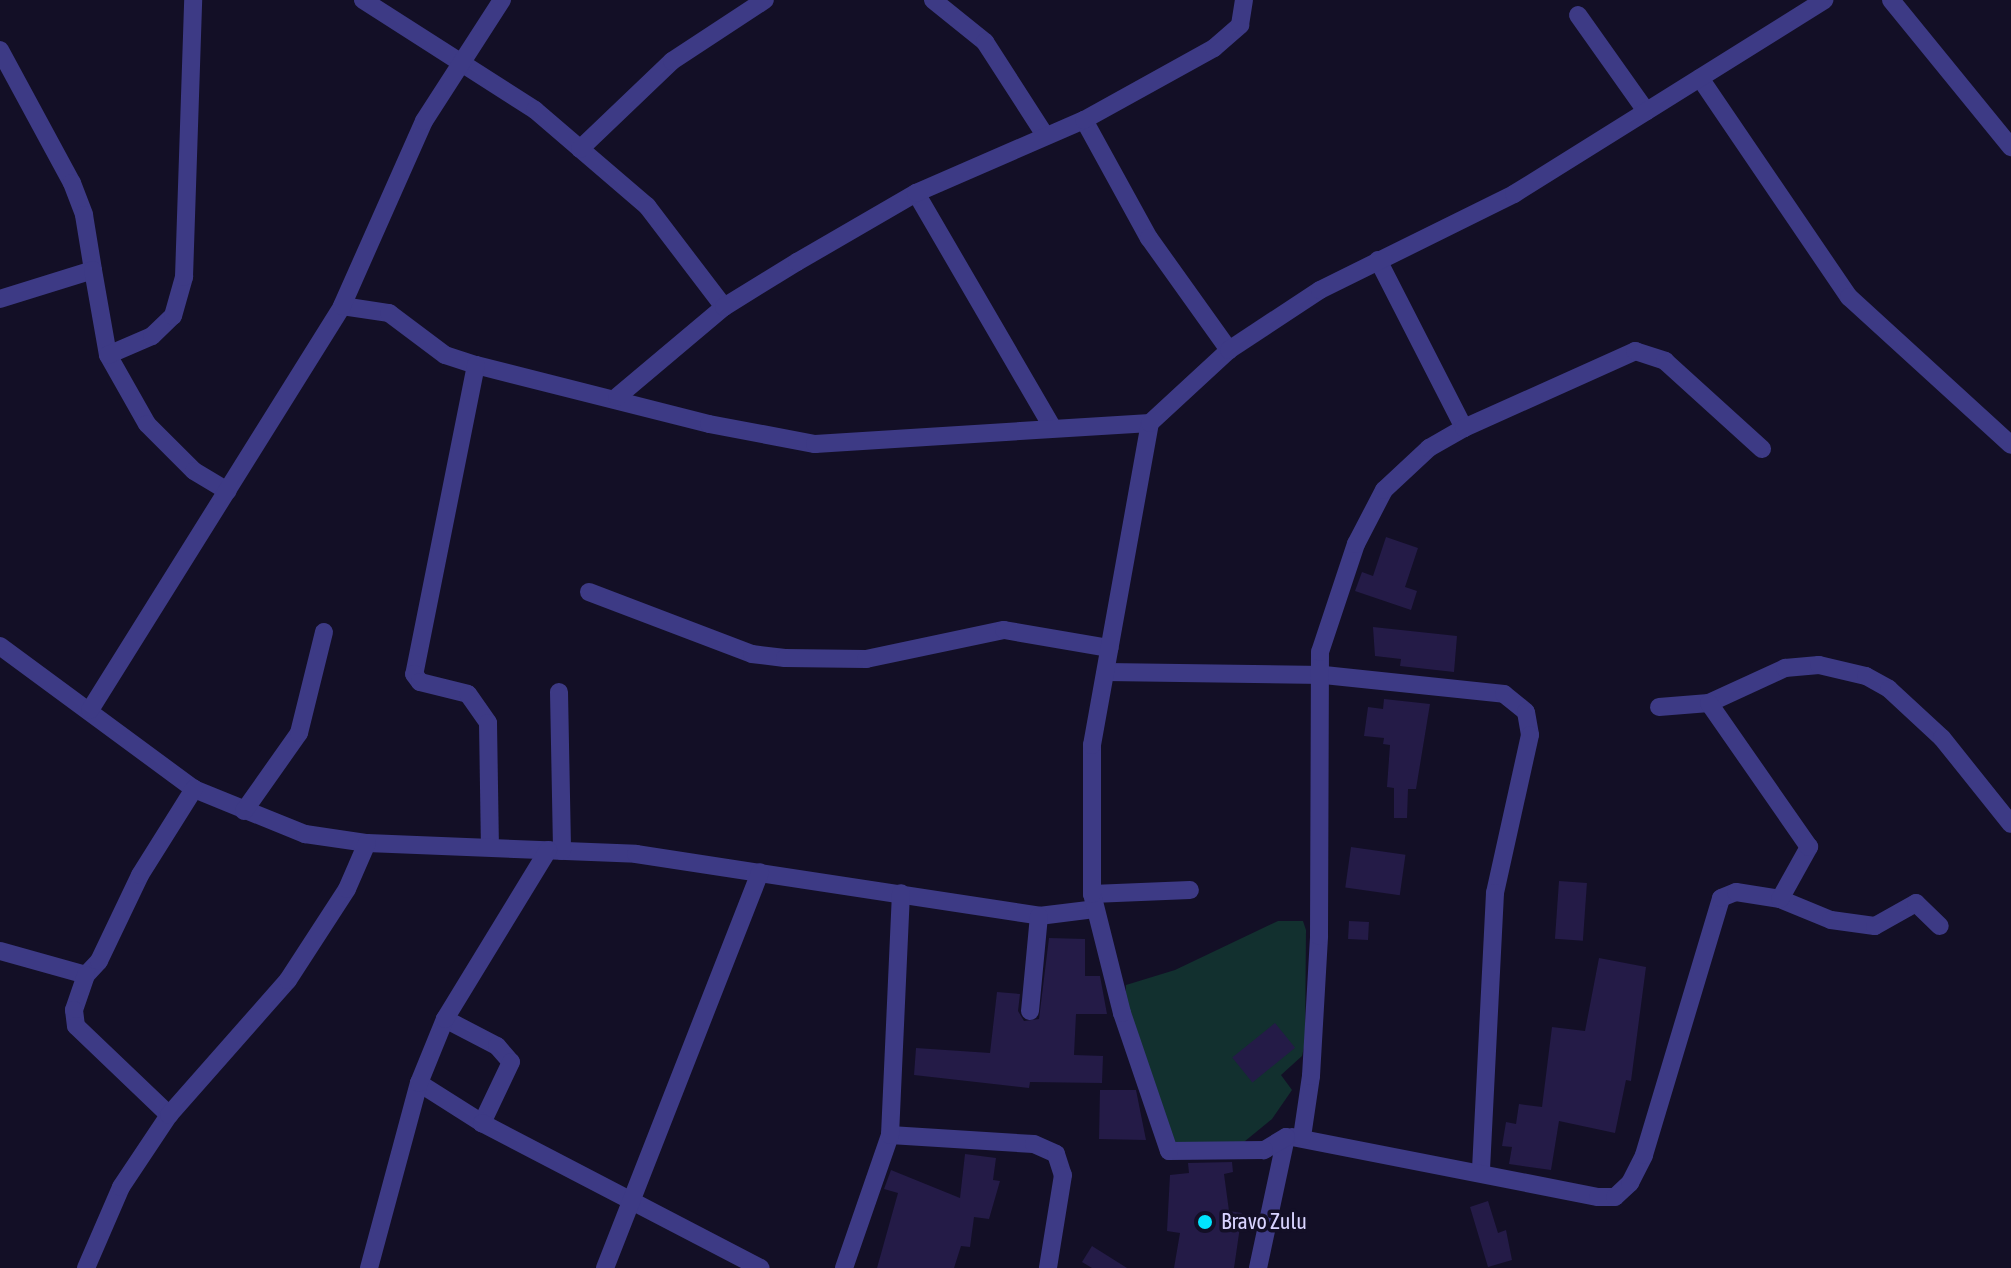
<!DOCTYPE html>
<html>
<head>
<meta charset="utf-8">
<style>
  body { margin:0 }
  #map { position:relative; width:2011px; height:1268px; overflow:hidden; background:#130f26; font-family:"Asap Condensed",sans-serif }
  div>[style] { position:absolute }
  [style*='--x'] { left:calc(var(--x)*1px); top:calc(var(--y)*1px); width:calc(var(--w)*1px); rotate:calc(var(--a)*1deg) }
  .green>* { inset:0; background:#12302f }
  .building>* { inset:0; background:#241b47; transform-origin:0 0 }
  .minor>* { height:18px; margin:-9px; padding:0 9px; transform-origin:9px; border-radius:9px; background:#3d3a85 }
  .dots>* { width:22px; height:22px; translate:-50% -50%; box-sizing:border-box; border:4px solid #130f26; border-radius:50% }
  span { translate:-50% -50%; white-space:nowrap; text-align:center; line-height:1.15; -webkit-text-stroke:7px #130f26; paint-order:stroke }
  .poi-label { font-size:22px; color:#d9d4ff }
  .left { translate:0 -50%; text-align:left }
</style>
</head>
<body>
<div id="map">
  <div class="green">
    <div style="clip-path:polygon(1278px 921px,1303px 921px,1306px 930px,1305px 1043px,1302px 1056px,1281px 1075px,1292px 1090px,1272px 1119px,1239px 1146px,1171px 1145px,1126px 1011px,1126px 985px,1175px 970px)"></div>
  </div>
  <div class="building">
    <div style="clip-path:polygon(1386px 537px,1418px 548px,1405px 587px,1417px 591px,1411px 610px,1355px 591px,1362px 572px,1373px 576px)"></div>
    <div style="clip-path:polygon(1373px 627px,1457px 636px,1454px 672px,1400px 666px,1401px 659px,1375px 656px)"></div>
    <div style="clip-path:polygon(1384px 699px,1430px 704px,1416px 789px,1408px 789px,1407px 818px,1394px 818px,1394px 788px,1387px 787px,1390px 745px,1383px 744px,1384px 738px,1364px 736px,1368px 707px,1383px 709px)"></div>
    <div style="left:1351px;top:847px;width:55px;height:41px;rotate:8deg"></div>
    <div style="left:1559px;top:881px;width:28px;height:58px;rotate:4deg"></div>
    <div style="left:1349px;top:921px;width:20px;height:18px;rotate:3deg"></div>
    <div style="clip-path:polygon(1049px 938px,1085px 939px,1085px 976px,1100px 976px,1107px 1014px,1076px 1014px,1074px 1055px,1103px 1056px,1102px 1083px,1030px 1082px,1029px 1088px,914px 1075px,916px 1048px,990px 1053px,997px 992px,1020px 994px,1018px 1011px,1024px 1021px,1039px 1019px)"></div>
    <div style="clip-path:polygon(1599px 958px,1646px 967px,1631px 1081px,1626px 1080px,1615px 1133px,1559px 1121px,1551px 1170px,1509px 1164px,1512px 1147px,1502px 1146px,1506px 1122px,1516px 1124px,1519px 1104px,1542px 1107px,1552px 1027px,1585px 1031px)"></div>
    <div style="left:1275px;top:1023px;width:32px;height:55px;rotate:51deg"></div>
    <div style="clip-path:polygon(1100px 1090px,1136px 1090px,1146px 1140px,1099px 1139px)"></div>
    <div style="clip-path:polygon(965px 1154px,996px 1158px,993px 1180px,1000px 1181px,989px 1219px,974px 1217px,970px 1247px,961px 1246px,954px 1268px,877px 1268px,898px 1193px,884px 1189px,891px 1170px,960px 1198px)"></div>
    <div style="clip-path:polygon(1232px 1162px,1233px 1172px,1224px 1174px,1229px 1211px,1242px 1213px,1234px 1268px,1174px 1268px,1180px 1233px,1167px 1231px,1170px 1175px,1189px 1173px,1188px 1163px)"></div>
    <div style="clip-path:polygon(1488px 1201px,1498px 1233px,1506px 1230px,1512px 1260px,1488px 1267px,1470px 1207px)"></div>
    <div style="clip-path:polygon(1092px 1246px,1127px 1268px,1092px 1268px,1082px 1262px)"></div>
  </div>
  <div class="minor">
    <div style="--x:363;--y:0;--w:204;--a:32.6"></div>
    <div style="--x:535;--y:110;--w:148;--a:40.6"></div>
    <div style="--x:647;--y:206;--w:127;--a:52.7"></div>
    <div style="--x:933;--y:0;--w:67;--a:38.9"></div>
    <div style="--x:985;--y:42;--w:111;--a:57.2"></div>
    <div style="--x:1891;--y:0;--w:190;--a:50.8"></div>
    <div style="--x:1578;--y:15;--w:118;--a:54.7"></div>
    <div style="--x:0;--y:50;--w:151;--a:61.6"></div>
    <div style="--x:72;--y:183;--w:34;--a:69"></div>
    <div style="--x:84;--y:215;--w:56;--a:80.7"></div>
    <div style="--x:1700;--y:78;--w:265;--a:55.8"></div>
    <div style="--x:1849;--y:297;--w:219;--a:42.4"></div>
    <div style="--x:1084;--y:120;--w:135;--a:61.2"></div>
    <div style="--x:1149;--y:238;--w:138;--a:54.5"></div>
    <div style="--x:580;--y:149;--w:127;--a:-43.7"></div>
    <div style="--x:672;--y:61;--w:111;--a:-33.3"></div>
    <div style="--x:916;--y:193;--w:271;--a:59.8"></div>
    <div style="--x:1378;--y:260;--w:189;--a:62.9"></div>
    <div style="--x:0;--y:299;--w:97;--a:-17.3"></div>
    <div style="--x:93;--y:270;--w:86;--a:80"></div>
    <div style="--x:108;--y:355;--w:79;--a:60.5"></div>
    <div style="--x:147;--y:424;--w:66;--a:45"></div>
    <div style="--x:194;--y:471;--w:39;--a:31"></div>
    <div style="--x:342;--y:306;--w:48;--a:8.5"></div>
    <div style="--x:389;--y:313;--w:70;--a:36.9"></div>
    <div style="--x:445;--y:355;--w:33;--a:18"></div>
    <div style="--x:476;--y:365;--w:240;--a:14.2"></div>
    <div style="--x:709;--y:424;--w:108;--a:10.7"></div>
    <div style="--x:815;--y:444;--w:336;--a:-3.6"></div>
    <div style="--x:108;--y:355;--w:48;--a:-23.4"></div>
    <div style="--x:152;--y:336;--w:29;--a:-44"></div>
    <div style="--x:173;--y:316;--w:41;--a:-74.2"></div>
    <div style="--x:184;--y:277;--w:277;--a:-88.1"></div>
    <div style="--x:476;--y:365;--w:315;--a:101.3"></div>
    <div style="--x:414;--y:674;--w:10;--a:53"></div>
    <div style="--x:420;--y:682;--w:49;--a:14"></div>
    <div style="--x:468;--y:694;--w:35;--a:55"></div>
    <div style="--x:488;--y:723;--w:124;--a:89.1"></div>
    <div style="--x:617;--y:397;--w:140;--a:-40.1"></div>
    <div style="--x:724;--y:307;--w:86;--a:-31.7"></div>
    <div style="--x:797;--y:262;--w:138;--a:-30.1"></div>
    <div style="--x:916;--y:193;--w:183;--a:-23.5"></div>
    <div style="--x:1084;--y:120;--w:149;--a:-29"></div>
    <div style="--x:1214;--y:48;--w:35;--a:-41"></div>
    <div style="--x:1240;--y:25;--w:25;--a:-81"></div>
    <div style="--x:589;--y:592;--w:174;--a:20.8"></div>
    <div style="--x:752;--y:654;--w:33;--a:7"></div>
    <div style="--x:785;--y:658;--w:81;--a:0.7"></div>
    <div style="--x:866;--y:659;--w:141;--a:-11.9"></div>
    <div style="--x:1004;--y:630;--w:107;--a:9.7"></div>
    <div style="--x:0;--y:646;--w:241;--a:36.4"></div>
    <div style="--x:194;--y:789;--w:120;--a:22.1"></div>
    <div style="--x:305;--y:834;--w:63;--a:8.3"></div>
    <div style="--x:367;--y:843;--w:269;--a:2.3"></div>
    <div style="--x:636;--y:854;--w:408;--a:8.7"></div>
    <div style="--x:1039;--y:916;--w:56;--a:-7.1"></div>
    <div style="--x:1106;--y:672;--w:218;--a:0.8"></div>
    <div style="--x:1324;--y:675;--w:181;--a:6"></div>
    <div style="--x:1504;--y:694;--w:28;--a:39"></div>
    <div style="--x:1526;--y:712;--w:23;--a:80"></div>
    <div style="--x:1530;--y:735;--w:162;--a:102.5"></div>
    <div style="--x:1495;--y:893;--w:279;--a:92.9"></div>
    <div style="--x:559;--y:692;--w:159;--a:88.9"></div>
    <div style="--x:1659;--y:707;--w:50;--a:-4.6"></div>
    <div style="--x:1709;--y:703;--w:84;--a:-24.7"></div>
    <div style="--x:1785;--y:668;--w:34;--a:-5"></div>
    <div style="--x:1819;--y:665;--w:48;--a:13.2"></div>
    <div style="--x:1866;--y:676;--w:26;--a:29"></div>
    <div style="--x:1889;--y:689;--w:72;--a:42.8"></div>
    <div style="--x:1942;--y:738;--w:110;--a:51.3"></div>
    <div style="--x:90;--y:710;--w:476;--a:-58"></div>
    <div style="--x:342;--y:306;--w:202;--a:-66.1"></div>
    <div style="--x:424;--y:121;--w:144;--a:-57.2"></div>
    <div style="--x:244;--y:811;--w:95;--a:-54.8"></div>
    <div style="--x:299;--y:733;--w:104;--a:-76.1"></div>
    <div style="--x:1092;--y:894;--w:98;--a:-2.3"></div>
    <div style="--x:1780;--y:899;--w:55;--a:22.4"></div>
    <div style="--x:1831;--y:920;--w:44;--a:7.8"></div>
    <div style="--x:1875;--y:926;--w:47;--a:-29.3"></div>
    <div style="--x:1916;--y:903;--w:33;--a:44"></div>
    <div style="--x:0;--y:951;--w:89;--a:15.6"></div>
    <div style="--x:86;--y:975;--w:19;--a:-47"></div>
    <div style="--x:99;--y:961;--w:95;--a:-64.5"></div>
    <div style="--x:140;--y:875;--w:102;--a:-57.9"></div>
    <div style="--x:86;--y:975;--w:37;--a:109"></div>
    <div style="--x:74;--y:1010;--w:16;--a:83"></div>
    <div style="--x:76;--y:1026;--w:129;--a:43.7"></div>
    <div style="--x:1030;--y:1011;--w:95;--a:-84.6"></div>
    <div style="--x:445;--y:1019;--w:59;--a:27.4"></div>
    <div style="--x:497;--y:1046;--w:21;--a:49"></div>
    <div style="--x:511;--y:1062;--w:68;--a:115.4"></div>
    <div style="--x:419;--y:1083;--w:75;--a:32.4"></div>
    <div style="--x:482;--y:1123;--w:314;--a:27.5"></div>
    <div style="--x:890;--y:1135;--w:144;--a:3.6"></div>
    <div style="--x:1034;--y:1144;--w:24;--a:24"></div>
    <div style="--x:1056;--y:1154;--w:22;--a:72"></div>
    <div style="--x:1063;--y:1175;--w:94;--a:99.2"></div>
    <div style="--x:1292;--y:1137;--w:312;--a:11.1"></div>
    <div style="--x:1598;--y:1197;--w:17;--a:0"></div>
    <div style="--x:1615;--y:1197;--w:21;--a:-43"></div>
    <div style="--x:1630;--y:1183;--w:31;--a:-63"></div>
    <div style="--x:1644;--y:1155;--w:268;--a:-73.3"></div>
    <div style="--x:1721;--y:898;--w:16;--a:-22"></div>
    <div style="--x:1736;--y:892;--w:45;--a:9"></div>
    <div style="--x:1780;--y:899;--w:60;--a:-60.9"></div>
    <div style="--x:1809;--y:847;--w:175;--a:-124.8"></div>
    <div style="--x:1302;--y:1137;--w:62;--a:-81.6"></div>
    <div style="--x:1311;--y:1076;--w:140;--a:-86.7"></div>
    <div style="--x:1319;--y:936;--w:284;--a:-89.8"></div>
    <div style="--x:1320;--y:652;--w:114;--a:-71.6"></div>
    <div style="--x:1356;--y:544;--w:61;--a:-62.6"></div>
    <div style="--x:1384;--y:490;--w:62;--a:-43"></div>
    <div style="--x:1429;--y:448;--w:40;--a:-29.7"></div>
    <div style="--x:1464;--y:428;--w:188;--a:-24.2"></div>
    <div style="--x:1635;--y:351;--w:32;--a:18"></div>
    <div style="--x:1665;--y:361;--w:131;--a:42.2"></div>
    <div style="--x:86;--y:1268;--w:88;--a:-66.6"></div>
    <div style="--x:121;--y:1187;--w:87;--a:-56.3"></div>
    <div style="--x:169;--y:1115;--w:180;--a:-48.6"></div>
    <div style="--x:288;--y:980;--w:108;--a:-57"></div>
    <div style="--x:347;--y:889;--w:50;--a:-66.5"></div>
    <div style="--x:369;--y:1268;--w:192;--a:-74.9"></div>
    <div style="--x:419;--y:1083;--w:69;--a:-67.9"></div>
    <div style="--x:445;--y:1019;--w:198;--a:-58.6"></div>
    <div style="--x:605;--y:1268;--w:425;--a:-68.6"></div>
    <div style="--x:844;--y:1268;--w:141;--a:-70.9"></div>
    <div style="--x:890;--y:1135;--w:242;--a:-87.4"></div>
    <div style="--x:1258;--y:1268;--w:134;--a:-77.9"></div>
    <div style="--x:1286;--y:1137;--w:26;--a:149"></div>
    <div style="--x:1264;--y:1150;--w:95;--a:179.4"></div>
    <div style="--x:1169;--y:1151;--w:146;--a:-108.8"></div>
    <div style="--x:1122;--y:1013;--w:123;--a:-104.1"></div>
    <div style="--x:1092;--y:894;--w:149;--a:-90"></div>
    <div style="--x:1092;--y:745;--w:327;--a:-79.8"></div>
    <div style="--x:1150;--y:423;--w:108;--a:-42.7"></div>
    <div style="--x:1229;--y:350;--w:109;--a:-33.4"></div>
    <div style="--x:1320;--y:290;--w:216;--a:-26.3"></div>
    <div style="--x:1514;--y:194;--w:366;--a:-32"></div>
  </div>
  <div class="dots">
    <div style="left:1205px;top:1222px;background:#00e5ff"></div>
  </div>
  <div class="poi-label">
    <span class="left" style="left:1221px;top:1222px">Bravo Zulu</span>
  </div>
</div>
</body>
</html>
